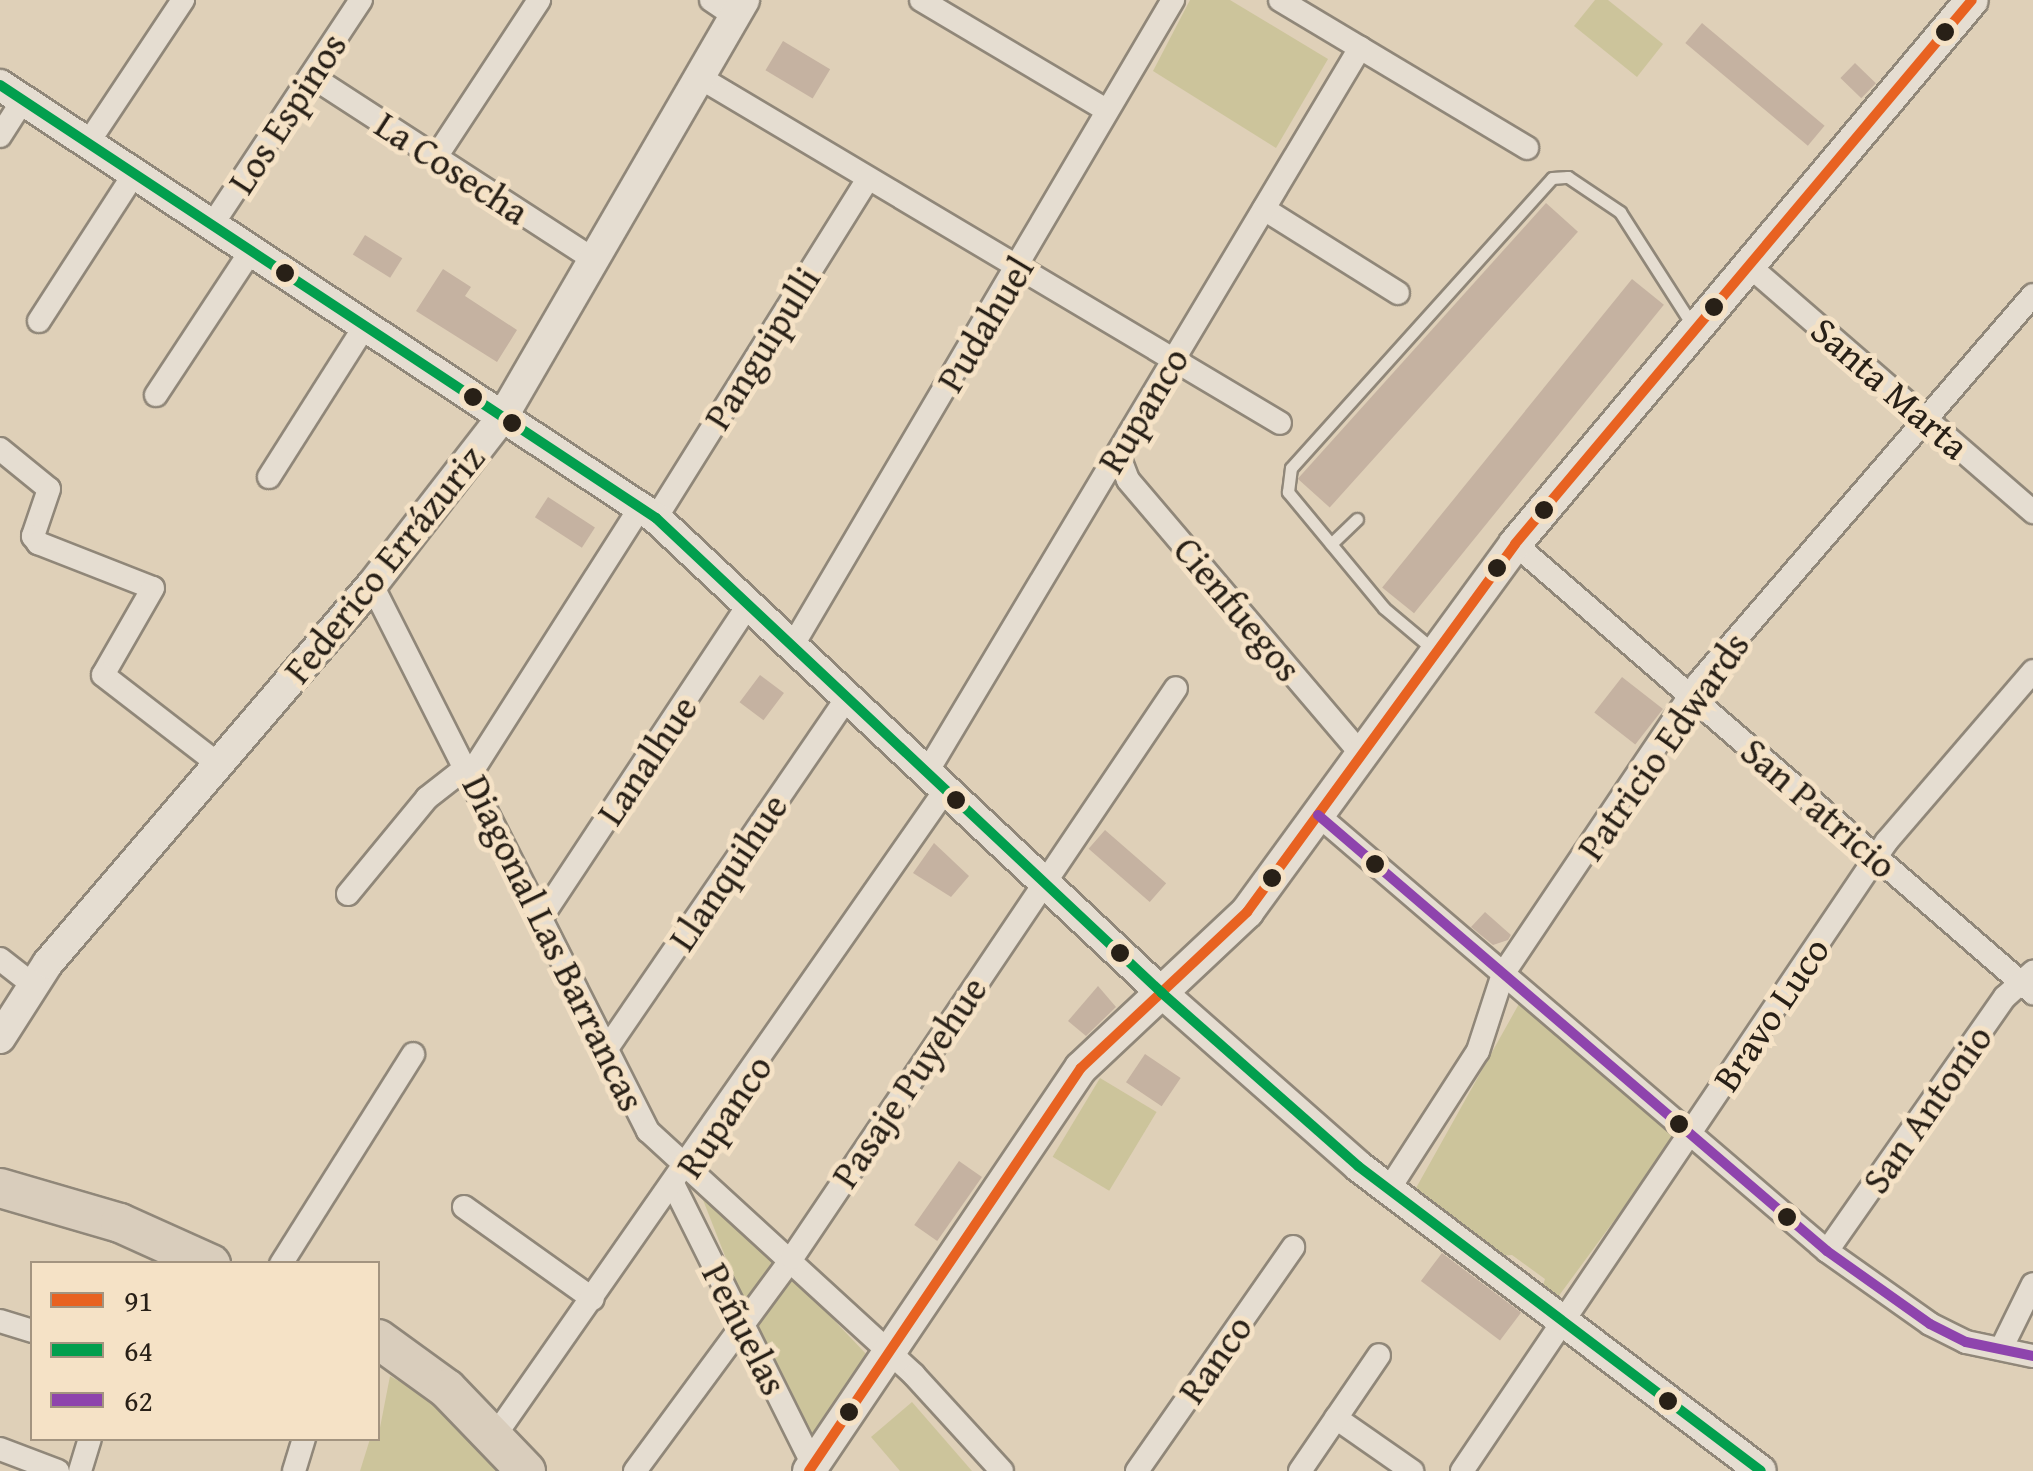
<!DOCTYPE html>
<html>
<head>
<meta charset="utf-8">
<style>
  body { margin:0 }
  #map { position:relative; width:2033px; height:1471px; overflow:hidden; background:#dfd0b8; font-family:"Gentium Book Plus",serif }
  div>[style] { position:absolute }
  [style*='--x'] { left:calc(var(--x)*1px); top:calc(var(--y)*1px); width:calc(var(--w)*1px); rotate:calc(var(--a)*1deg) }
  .green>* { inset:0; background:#ccc49b; transform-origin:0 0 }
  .building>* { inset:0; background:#c5b2a1; transform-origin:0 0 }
  .roads { filter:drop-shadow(2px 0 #908779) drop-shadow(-2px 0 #908779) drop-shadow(0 2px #908779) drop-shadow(0 -2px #908779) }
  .service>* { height:11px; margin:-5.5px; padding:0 5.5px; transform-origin:5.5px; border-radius:5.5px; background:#e5ddd1 }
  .minor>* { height:22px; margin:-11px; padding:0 11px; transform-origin:11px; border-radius:11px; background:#e5ddd1 }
  .tertiary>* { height:30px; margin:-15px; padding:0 15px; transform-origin:15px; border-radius:15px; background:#e5ddd1 }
  .secondary>* { height:32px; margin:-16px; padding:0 16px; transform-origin:16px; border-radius:16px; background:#e5ddd1 }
  .primary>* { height:38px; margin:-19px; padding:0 19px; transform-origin:19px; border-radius:19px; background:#d9cdbc }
  .bus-1>* { height:10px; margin:-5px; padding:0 5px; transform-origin:5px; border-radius:5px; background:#e86221 }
  .bus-2>* { height:10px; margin:-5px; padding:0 5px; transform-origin:5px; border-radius:5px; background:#029f4e }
  .bus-3>* { height:10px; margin:-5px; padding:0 5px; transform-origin:5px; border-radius:5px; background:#8e44ad }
  .dots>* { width:28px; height:28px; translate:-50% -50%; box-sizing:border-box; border:5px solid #f5e2c6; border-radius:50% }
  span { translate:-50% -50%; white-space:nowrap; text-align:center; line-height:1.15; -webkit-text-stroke:10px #f5e2c6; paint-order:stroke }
  .street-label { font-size:38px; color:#282017 }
  .legend { position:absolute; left:30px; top:1261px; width:350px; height:180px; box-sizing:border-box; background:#f5e2c6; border:2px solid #a39480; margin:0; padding:12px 18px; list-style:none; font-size:30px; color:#282017 }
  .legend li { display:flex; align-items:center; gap:20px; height:50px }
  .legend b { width:50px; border:2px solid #a39480 }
</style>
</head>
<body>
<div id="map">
  <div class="green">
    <div style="clip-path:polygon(1190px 0,1230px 0,1328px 59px,1276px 148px,1153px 71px)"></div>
    <div style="clip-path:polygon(1595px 0,1608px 0,1663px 44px,1637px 77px,1574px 26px)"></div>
    <div style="clip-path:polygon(1520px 1002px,1677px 1135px,1558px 1297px,1541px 1291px,1545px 1279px,1512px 1255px,1496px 1256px,1416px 1188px)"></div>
    <div style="left:1100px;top:1078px;width:66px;height:92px;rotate:31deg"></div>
    <div style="clip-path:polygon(696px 1182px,779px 1262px,745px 1307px)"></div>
    <div style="clip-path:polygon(791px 1275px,869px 1357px,815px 1443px,755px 1325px)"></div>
    <div style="clip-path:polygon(390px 1376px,442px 1406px,501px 1471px,360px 1471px,370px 1439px,378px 1438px)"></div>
    <div style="clip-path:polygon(912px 1402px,972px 1471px,900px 1471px,871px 1437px)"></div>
  </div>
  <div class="building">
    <div style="left:1702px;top:23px;width:160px;height:26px;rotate:40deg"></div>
    <div style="left:783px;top:41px;width:55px;height:34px;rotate:31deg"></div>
    <div style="left:1855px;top:63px;width:29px;height:21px;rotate:44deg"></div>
    <div style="left:1546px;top:203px;width:43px;height:371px;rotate:42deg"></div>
    <div style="left:365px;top:235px;width:44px;height:23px;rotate:32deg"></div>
    <div style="clip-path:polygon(443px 269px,471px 287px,465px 296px,517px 330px,497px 362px,416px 311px)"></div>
    <div style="left:1632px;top:279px;width:41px;height:397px;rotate:39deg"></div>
    <div style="left:548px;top:497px;width:56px;height:24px;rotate:33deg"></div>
    <div style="left:760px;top:675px;width:30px;height:34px;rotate:37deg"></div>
    <div style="left:1622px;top:677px;width:52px;height:45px;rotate:38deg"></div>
    <div style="left:1105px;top:830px;width:81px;height:25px;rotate:41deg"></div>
    <div style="clip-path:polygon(934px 843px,969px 876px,951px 897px,913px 873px)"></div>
    <div style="clip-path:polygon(1485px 912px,1511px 935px,1508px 940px,1493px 945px,1471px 927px)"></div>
    <div style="clip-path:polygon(1098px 986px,1116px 1007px,1086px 1036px,1068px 1021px)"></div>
    <div style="left:1145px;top:1054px;width:43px;height:34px;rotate:34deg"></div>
    <div style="left:959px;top:1161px;width:28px;height:78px;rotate:35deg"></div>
    <div style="left:1442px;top:1253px;width:99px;height:35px;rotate:37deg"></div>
  </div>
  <div class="roads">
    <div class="service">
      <div style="--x:1331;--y:544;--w:36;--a:-44"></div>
      <div style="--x:1435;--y:651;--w:67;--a:-139.9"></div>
      <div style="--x:1384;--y:608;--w:151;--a:-129.6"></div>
      <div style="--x:1288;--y:492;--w:24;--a:-83"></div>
      <div style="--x:1291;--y:468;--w:390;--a:-48"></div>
      <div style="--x:1552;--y:178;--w:16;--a:-4"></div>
      <div style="--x:1568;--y:177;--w:63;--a:33.9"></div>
      <div style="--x:1620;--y:212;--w:135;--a:57.4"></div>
    </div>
    <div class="minor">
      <div style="--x:711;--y:0;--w:29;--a:34"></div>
      <div style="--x:921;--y:0;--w:215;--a:30.7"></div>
      <div style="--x:1280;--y:0;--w:288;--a:30.9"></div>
      <div style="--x:311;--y:76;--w:338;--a:33"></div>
      <div style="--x:699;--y:77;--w:676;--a:30.77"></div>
      <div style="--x:0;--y:136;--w:43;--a:-57.4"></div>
      <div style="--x:88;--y:143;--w:172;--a:-56.4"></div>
      <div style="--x:436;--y:157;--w:188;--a:-56.7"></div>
      <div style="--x:1264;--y:209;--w:158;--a:32.1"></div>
      <div style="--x:212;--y:225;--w:270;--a:-56.5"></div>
      <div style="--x:1747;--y:264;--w:379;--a:40.9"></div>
      <div style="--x:39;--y:321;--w:175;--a:-57.1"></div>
      <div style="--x:156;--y:395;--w:173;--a:-56.6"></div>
      <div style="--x:0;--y:449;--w:63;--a:39.2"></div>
      <div style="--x:49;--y:489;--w:50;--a:108.8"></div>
      <div style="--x:33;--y:536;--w:9;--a:54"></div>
      <div style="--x:38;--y:543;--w:123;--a:21.4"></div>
      <div style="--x:153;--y:588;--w:100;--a:119.9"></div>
      <div style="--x:103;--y:675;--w:145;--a:37.7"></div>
      <div style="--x:1120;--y:459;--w:22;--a:69"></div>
      <div style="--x:1128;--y:480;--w:361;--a:49.6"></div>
      <div style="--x:269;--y:477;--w:179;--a:-57.6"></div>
      <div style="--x:656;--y:518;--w:400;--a:-58"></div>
      <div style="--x:1515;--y:544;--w:686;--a:40.92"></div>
      <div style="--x:372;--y:585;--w:612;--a:63.18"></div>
      <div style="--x:648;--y:1131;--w:361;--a:42.5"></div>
      <div style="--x:914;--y:1375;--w:130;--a:47.5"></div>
      <div style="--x:793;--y:645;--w:749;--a:-59.5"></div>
      <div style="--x:927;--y:772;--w:844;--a:-59.12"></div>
      <div style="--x:471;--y:773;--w:317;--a:-57.5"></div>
      <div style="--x:1318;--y:815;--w:670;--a:40.58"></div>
      <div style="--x:1827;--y:1251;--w:126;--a:35.3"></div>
      <div style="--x:1930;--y:1324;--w:40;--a:26.6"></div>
      <div style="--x:1966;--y:1342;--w:68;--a:11.8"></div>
      <div style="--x:348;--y:894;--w:124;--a:-50.5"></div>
      <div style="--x:427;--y:798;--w:52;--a:-38"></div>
      <div style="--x:543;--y:915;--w:373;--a:-56.5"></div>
      <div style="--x:0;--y:959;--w:41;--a:38"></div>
      <div style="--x:608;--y:1047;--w:424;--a:-55.6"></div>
      <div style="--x:675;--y:1188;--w:316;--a:63.5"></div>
      <div style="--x:1389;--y:1189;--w:164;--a:-57.2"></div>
      <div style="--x:1478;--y:1051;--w:81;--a:-72"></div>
      <div style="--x:1503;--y:974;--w:352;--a:-56.1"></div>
      <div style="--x:1699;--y:682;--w:511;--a:-49.2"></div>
      <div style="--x:464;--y:1207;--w:158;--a:35.5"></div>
      <div style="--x:1827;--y:1251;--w:310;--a:-55"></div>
      <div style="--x:2005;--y:997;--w:38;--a:-42"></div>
      <div style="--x:281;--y:1264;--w:248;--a:-57.8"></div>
      <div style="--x:0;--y:1321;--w:34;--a:17"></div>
      <div style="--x:2001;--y:1349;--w:72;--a:-63.8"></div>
      <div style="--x:1336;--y:1418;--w:93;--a:34.9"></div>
      <div style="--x:494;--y:1437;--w:790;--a:-55.1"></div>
      <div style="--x:0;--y:1449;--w:62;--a:20.8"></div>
      <div style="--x:80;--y:1471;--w:34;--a:-73"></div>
      <div style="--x:294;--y:1471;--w:34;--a:-73"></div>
      <div style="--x:635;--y:1471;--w:265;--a:-53.6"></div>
      <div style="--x:792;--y:1258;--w:687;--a:-56.03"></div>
      <div style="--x:1137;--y:1471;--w:273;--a:-55.1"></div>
      <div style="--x:1300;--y:1471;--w:140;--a:-55.7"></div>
      <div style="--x:1462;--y:1471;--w:760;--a:-56"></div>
      <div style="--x:1887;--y:841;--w:224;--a:-49.3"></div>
    </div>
    <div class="tertiary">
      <div style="--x:0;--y:85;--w:786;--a:33.43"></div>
      <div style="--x:656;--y:518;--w:694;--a:43.19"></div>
      <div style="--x:1162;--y:993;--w:261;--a:41.4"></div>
      <div style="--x:1358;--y:1166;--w:505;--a:37.12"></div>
      <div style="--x:0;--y:1038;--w:89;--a:-57.4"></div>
      <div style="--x:48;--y:963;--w:498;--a:-49.4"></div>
      <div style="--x:372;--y:585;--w:214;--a:-52.2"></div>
      <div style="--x:503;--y:416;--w:481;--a:-59.9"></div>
    </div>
    <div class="secondary">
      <div style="--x:809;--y:1471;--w:486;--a:-56"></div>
      <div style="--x:1081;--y:1068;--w:228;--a:-43.2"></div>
      <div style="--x:1247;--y:912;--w:455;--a:-53.9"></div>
      <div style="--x:1515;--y:544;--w:710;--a:-49.97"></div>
    </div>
    <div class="primary">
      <div style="--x:0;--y:1188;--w:125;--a:16.3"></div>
      <div style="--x:120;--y:1223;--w:100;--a:24.3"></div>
      <div style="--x:378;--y:1339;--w:85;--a:35.9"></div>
      <div style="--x:447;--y:1389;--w:114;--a:46.1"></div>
    </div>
  </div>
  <div class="bus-1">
    <div style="--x:809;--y:1471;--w:486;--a:-56"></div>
    <div style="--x:1081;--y:1068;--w:228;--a:-43.2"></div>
    <div style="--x:1247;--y:912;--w:455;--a:-53.9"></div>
    <div style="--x:1515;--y:544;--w:710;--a:-49.97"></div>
  </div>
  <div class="bus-2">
    <div style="--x:0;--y:85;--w:786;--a:33.43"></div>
    <div style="--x:656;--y:518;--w:694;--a:43.19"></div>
    <div style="--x:1162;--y:993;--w:261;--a:41.4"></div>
    <div style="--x:1358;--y:1166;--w:505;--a:37.12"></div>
  </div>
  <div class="bus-3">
    <div style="--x:1318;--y:815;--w:670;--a:40.58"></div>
    <div style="--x:1827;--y:1251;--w:126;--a:35.3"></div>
    <div style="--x:1930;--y:1324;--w:40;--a:26.6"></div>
    <div style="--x:1966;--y:1342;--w:68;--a:11.8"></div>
  </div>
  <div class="dots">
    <div style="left:1945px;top:32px;background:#282017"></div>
    <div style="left:285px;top:273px;background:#282017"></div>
    <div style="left:1714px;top:307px;background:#282017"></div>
    <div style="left:473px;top:397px;background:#282017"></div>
    <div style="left:512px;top:423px;background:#282017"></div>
    <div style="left:1544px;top:510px;background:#282017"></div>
    <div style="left:1497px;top:568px;background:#282017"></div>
    <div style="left:956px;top:800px;background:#282017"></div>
    <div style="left:1375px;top:864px;background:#282017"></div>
    <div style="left:1272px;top:878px;background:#282017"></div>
    <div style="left:1120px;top:953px;background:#282017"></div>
    <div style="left:1679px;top:1124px;background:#282017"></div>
    <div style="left:1787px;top:1217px;background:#282017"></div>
    <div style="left:1668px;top:1401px;background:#282017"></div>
    <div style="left:849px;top:1412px;background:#282017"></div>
  </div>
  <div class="street-label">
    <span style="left:287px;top:113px;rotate:-57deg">Los Espinos</span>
    <span style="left:452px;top:168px;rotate:33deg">La Cosecha</span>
    <span style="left:985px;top:324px;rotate:-59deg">Pudahuel</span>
    <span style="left:762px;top:348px;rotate:-58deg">Panguipulli</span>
    <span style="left:1890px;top:388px;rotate:41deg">Santa Marta</span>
    <span style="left:1143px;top:410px;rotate:-59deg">Rupanco</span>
    <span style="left:384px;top:564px;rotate:-51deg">Federico Errázuriz</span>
    <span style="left:1238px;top:609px;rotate:50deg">Cienfuegos</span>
    <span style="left:1663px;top:746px;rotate:-55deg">Patricio Edwards</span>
    <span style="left:647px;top:760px;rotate:-56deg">Lanalhue</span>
    <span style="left:1819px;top:808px;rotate:41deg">San Patricio</span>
    <span style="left:728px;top:872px;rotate:-56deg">Llanquihue</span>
    <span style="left:554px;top:943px;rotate:64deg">Diagonal Las Barrancas</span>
    <span style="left:1771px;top:1014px;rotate:-56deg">Bravo Luco</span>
    <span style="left:909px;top:1082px;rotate:-56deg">Pasaje Puyehue</span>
    <span style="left:1927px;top:1109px;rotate:-55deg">San Antonio</span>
    <span style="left:724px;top:1116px;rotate:-56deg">Rupanco</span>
    <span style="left:745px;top:1329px;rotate:63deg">Peñuelas</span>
    <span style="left:1215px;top:1359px;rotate:-55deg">Ranco</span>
  </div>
  <ul class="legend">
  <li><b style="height:12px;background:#e86221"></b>91</li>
  <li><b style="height:12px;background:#029f4e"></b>64</li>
  <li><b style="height:12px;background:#8e44ad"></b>62</li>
  </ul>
</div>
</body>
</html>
